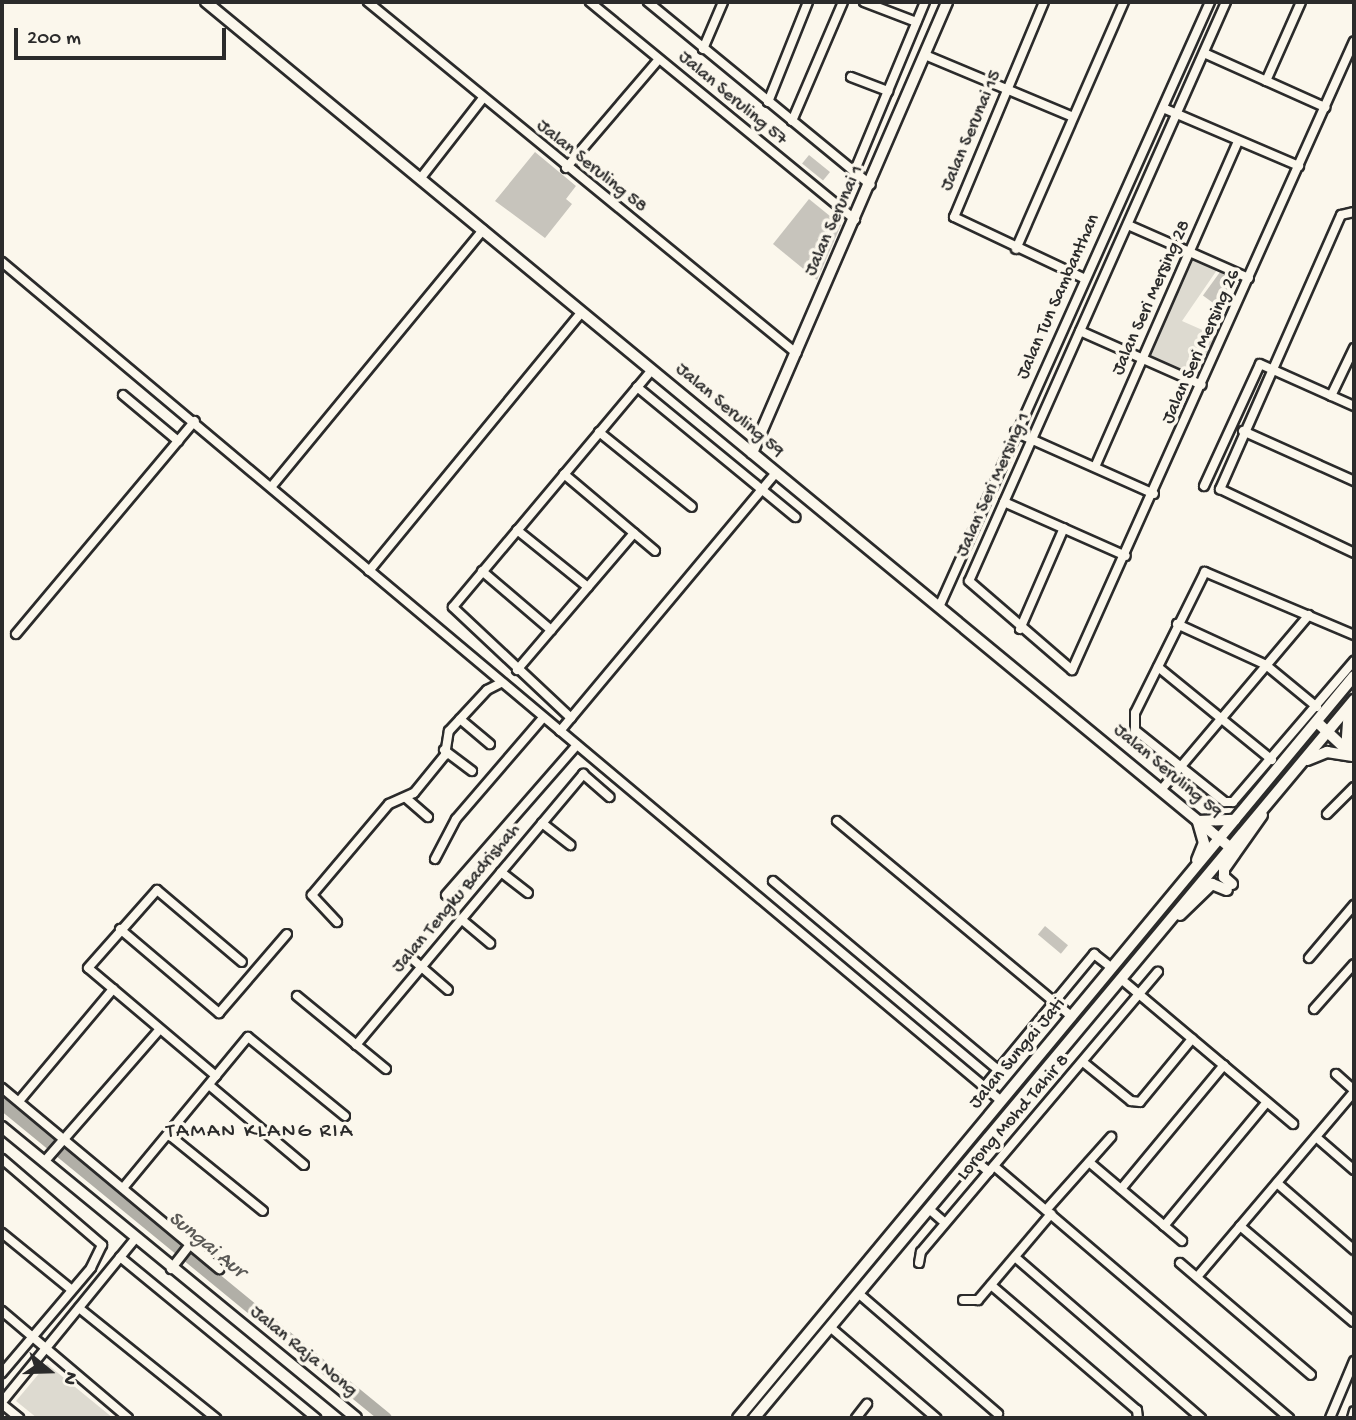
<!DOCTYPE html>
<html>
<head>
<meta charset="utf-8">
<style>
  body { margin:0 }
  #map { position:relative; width:1356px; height:1420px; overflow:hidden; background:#fbf7ec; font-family:"Gochi Hand",sans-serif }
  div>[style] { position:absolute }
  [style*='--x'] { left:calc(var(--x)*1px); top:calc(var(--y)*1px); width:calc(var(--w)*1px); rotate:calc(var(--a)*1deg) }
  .green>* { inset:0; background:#dddad0 }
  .river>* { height:12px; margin:-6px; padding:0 6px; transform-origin:6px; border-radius:6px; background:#b1afa7 }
  .building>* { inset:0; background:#c7c4bc; transform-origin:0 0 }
  .roads { filter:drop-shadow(2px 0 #2b2b2b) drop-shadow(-2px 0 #2b2b2b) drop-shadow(0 2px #2b2b2b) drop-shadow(0 -2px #2b2b2b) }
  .minor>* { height:8px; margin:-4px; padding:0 4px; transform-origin:4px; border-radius:4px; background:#fbf7ec }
  .major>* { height:10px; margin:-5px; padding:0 5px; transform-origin:5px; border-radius:5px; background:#fbf7ec }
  span { translate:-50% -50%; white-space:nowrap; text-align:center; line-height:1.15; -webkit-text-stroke:7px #fbf7ec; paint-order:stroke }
  .street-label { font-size:19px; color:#2b2b2b }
  .neighbourhood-label { font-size:21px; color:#2b2b2b; letter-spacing:2px }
  .water-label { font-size:21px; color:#5a5956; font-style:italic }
  .frame { position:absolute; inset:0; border:4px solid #2b2b2b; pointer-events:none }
  .north { position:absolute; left:14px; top:1336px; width:70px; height:70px; -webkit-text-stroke:5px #fbf7ec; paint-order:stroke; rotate:109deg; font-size:19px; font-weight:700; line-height:28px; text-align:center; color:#2b2b2b }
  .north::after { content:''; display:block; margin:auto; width:24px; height:32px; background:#2b2b2b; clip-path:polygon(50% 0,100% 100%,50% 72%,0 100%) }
  .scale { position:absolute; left:14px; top:28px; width:212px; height:32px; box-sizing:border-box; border:4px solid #2b2b2b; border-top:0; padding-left:9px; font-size:21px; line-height:24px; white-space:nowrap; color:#2b2b2b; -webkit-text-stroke:5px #fbf7ec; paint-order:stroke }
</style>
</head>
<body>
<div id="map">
  <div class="green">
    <div style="clip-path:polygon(1193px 256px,1219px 267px,1182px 321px,1216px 336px,1198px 378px,1149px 357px)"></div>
    <div style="clip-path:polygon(47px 1364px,113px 1418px,37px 1418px,16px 1401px)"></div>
  </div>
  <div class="river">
    <div style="--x:2;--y:1104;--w:496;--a:39.3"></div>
  </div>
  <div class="building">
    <div style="clip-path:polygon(535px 152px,576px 186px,566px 199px,572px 204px,545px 238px,495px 201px)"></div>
    <div style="left:809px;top:155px;width:27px;height:11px;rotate:39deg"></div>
    <div style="clip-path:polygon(809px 199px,841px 225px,817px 280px,773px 244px)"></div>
    <div style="left:1220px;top:272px;width:17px;height:29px;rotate:36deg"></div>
    <div style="left:1045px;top:926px;width:30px;height:11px;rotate:40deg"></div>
  </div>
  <div class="roads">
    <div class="minor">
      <div style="--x:368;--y:2;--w:554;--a:39.35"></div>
      <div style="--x:590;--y:2;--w:343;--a:39.4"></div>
      <div style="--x:648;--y:2;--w:288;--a:39.4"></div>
      <div style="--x:864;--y:2;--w:56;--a:21"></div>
      <div style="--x:1044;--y:2;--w:233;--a:112.7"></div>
      <div style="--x:954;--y:217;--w:145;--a:25.3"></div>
      <div style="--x:1226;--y:2;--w:633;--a:113.93"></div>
      <div style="--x:969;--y:581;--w:136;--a:40.8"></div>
      <div style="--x:1072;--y:670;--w:689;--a:-65.85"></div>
      <div style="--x:703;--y:49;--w:51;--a:-66.9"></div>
      <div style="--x:1204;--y:53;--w:133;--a:24.1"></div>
      <div style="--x:925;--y:55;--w:160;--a:22.7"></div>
      <div style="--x:851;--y:77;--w:40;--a:21"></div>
      <div style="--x:1266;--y:81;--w:86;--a:-66.1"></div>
      <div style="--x:768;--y:102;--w:108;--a:-68.2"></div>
      <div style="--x:1163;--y:108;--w:148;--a:23.1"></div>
      <div style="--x:792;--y:121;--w:129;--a:-66.8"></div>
      <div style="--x:566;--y:168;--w:143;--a:-49.5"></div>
      <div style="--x:855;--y:170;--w:182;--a:-67.4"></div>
      <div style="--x:420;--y:179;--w:103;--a:-52.1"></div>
      <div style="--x:1354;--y:212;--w:13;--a:167"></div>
      <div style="--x:1341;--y:215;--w:300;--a:113.8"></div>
      <div style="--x:1220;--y:489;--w:148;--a:25.5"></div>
      <div style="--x:1128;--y:225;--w:132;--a:23.7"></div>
      <div style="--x:1016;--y:249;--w:270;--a:-66.4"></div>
      <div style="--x:2;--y:262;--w:1305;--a:40.02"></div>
      <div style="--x:1080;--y:331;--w:133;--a:23.9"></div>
      <div style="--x:637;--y:387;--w:205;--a:39.4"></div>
      <div style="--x:123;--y:395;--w:72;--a:39.9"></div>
      <div style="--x:1331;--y:396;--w:53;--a:-64.4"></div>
      <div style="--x:1243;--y:431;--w:122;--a:24.2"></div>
      <div style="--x:599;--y:432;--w:119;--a:38.9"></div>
      <div style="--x:1015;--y:432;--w:152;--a:24"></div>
      <div style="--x:1095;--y:467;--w:356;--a:-66.3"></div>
      <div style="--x:564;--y:474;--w:119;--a:40.2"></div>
      <div style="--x:272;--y:486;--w:332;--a:-50.5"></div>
      <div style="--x:1204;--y:486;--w:134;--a:-65.3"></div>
      <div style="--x:1260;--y:364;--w:103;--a:24.1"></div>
      <div style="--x:1004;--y:502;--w:133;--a:23.9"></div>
      <div style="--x:517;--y:530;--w:91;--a:38.8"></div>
      <div style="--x:369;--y:571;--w:335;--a:-50.6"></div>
      <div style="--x:482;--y:571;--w:91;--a:40.5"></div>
      <div style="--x:939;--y:607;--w:663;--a:-65.87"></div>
      <div style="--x:1177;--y:624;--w:98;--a:24.7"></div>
      <div style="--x:1266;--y:665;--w:66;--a:39.5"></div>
      <div style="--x:1020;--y:629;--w:110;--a:-66.5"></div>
      <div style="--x:16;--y:634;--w:278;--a:-50"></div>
      <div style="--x:1354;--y:635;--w:162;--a:-157.1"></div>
      <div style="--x:1205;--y:572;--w:157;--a:116.4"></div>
      <div style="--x:1135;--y:713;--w:17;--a:90"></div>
      <div style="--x:1135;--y:730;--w:115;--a:38.7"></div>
      <div style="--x:1225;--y:802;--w:8;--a:0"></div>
      <div style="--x:1233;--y:802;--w:186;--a:-49.4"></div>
      <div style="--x:1158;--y:667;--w:147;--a:39.2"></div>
      <div style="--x:517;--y:670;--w:180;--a:-49.5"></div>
      <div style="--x:571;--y:718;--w:162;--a:-136.8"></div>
      <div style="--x:453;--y:607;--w:309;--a:-50"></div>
      <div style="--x:460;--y:719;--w:39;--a:40"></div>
      <div style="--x:560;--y:731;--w:336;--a:-50.1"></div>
      <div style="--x:444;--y:750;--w:35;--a:37"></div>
      <div style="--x:1161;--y:790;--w:229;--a:-49.8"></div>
      <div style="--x:406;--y:798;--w:29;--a:41"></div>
      <div style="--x:1327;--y:814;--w:38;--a:-45"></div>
      <div style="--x:837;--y:821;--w:306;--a:39.8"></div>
      <div style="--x:542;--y:823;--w:36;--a:38"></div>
      <div style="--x:435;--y:859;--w:45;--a:-62.3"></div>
      <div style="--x:456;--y:819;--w:133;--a:-49.3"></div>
      <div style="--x:501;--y:872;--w:34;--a:38"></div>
      <div style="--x:773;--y:881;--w:294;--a:40"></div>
      <div style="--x:446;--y:895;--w:199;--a:-48.9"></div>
      <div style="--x:461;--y:919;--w:38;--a:40"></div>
      <div style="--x:337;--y:922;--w:37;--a:-133"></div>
      <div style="--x:312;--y:895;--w:119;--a:-49.8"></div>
      <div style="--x:389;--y:804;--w:27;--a:-24"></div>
      <div style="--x:414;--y:793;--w:49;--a:-50.8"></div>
      <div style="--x:445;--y:755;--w:24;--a:-81"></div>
      <div style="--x:449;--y:731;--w:56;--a:-47.2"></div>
      <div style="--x:487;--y:690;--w:16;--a:-27"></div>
      <div style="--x:120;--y:929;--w:130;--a:40.3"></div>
      <div style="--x:219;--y:1013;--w:104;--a:-49.3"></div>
      <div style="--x:410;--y:957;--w:50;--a:41"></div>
      <div style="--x:1309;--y:958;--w:70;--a:-49.7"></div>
      <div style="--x:1121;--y:979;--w:225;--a:40.1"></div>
      <div style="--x:297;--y:996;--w:115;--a:39.4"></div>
      <div style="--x:1314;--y:1009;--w:60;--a:-48.4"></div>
      <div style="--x:356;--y:1045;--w:354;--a:-50"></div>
      <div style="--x:583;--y:774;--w:35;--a:41"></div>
      <div style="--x:1083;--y:1062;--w:62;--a:39.1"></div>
      <div style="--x:1131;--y:1101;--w:9;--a:6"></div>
      <div style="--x:1140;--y:1102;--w:82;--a:-50.5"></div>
      <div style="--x:1336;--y:1074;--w:24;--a:42"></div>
      <div style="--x:216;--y:1076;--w:167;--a:-139.8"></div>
      <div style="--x:88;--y:968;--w:104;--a:-48.5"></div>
      <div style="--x:157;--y:890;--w:111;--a:40.3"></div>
      <div style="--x:209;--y:1085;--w:124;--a:40.1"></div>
      <div style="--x:984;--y:1087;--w:173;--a:-50.4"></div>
      <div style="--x:1094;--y:954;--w:23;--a:38"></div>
      <div style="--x:2;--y:1088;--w:283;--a:39.8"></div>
      <div style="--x:20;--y:1100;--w:145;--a:-50"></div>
      <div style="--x:168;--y:1134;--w:122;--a:39"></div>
      <div style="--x:1316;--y:1137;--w:50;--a:41"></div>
      <div style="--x:972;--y:1158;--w:22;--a:39"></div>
      <div style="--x:2;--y:1159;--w:132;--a:40.7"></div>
      <div style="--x:102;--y:1245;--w:25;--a:116"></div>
      <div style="--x:91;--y:1268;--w:138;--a:130.3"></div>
      <div style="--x:44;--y:1162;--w:176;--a:-48.9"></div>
      <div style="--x:1089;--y:1162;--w:122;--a:40.3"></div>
      <div style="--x:994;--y:1166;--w:388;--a:40.5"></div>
      <div style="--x:1277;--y:1183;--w:102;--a:41"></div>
      <div style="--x:123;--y:1188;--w:196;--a:-50.4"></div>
      <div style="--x:248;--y:1037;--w:125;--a:39.2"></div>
      <div style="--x:1121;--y:1189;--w:161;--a:-50.3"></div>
      <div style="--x:929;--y:1209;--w:21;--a:41"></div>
      <div style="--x:1046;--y:1210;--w:98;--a:-48.3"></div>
      <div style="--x:1164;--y:1226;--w:161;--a:-50.3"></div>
      <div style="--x:1240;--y:1226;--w:148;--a:40.3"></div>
      <div style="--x:2;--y:1233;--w:90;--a:39.2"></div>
      <div style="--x:120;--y:1257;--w:254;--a:39.4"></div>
      <div style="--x:1015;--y:1257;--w:246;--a:40.9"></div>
      <div style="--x:919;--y:1263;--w:11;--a:-80"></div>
      <div style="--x:921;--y:1252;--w:367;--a:-49.8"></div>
      <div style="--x:1180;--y:1263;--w:172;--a:40.5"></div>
      <div style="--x:171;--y:1269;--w:31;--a:-52"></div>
      <div style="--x:1197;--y:1277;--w:243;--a:-49.7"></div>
      <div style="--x:991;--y:1285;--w:192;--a:40.6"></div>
      <div style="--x:1137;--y:1410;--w:8;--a:83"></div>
      <div style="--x:858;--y:1293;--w:185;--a:40.8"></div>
      <div style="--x:963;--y:1300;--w:15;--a:0"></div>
      <div style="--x:978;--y:1300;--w:113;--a:-49.7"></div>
      <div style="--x:79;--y:1308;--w:176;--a:38.8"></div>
      <div style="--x:2;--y:1311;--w:165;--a:40.3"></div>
      <div style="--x:830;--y:1327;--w:140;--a:40.6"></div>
      <div style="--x:2;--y:1402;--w:210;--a:-50.8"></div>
      <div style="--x:2;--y:1404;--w:22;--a:39"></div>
      <div style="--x:856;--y:1418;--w:18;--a:-52"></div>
      <div style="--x:1330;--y:1418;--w:62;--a:-67.2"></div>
      <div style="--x:1352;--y:1418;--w:7;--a:-74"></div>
    </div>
    <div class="major">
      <div style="--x:206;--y:2;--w:1329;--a:39.54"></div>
      <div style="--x:752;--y:453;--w:491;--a:-66.6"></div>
      <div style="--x:1349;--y:708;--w:31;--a:94"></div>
      <div style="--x:1347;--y:739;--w:18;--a:68"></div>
      <div style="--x:1318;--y:723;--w:45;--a:43.2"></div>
      <div style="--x:1307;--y:760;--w:22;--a:-22"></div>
      <div style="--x:1327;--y:752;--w:26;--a:9"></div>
      <div style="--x:1198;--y:821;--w:37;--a:-2"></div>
      <div style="--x:1197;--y:860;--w:18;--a:-68"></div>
      <div style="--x:1204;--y:843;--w:22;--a:-106"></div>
      <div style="--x:1232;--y:884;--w:11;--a:-139"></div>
      <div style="--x:1224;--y:877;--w:8;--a:-90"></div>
      <div style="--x:1224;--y:869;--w:66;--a:-54.9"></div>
      <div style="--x:1180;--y:915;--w:45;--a:-44.1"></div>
      <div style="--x:1212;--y:884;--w:16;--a:22"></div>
      <div style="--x:2;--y:1127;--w:458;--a:39.4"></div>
      <div style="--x:738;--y:1418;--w:964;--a:-50.3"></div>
      <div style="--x:754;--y:1418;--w:936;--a:-50.12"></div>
    </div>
  </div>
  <div class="street-label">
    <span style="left:732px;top:99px;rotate:40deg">Jalan Seruling 57</span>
    <span style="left:972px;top:131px;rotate:-67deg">Jalan Serunai 15</span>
    <span style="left:591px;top:167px;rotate:39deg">Jalan Seruling 58</span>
    <span style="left:835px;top:221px;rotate:-66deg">Jalan Serunai 1</span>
    <span style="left:1059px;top:297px;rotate:-66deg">Jalan Tun Sambanthan</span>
    <span style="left:1152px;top:298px;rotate:-66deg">Jalan Seri Mersing 28</span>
    <span style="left:1202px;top:347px;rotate:-66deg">Jalan Seri Mersing 26</span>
    <span style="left:729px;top:411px;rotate:40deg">Jalan Seruling 59</span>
    <span style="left:994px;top:485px;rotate:-66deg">Jalan Seri Mersing 1</span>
    <span style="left:1167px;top:772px;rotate:40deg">Jalan Seruling 59</span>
    <span style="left:457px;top:899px;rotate:-50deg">Jalan Tengku Badrishah</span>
    <span style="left:1018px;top:1054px;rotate:-50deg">Jalan Sungai Jati</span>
    <span style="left:1014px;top:1118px;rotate:-49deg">Lorong Mohd Tahir 8</span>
    <span style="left:303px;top:1352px;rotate:39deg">Jalan Raja Nong</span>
  </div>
  <div class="neighbourhood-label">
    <span style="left:260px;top:1133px">TAMAN KLANG RIA</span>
  </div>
  <div class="water-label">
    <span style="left:206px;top:1246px;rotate:39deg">Sungai Aur</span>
  </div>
  <div class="frame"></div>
  <div class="north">N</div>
  <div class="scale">200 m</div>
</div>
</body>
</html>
